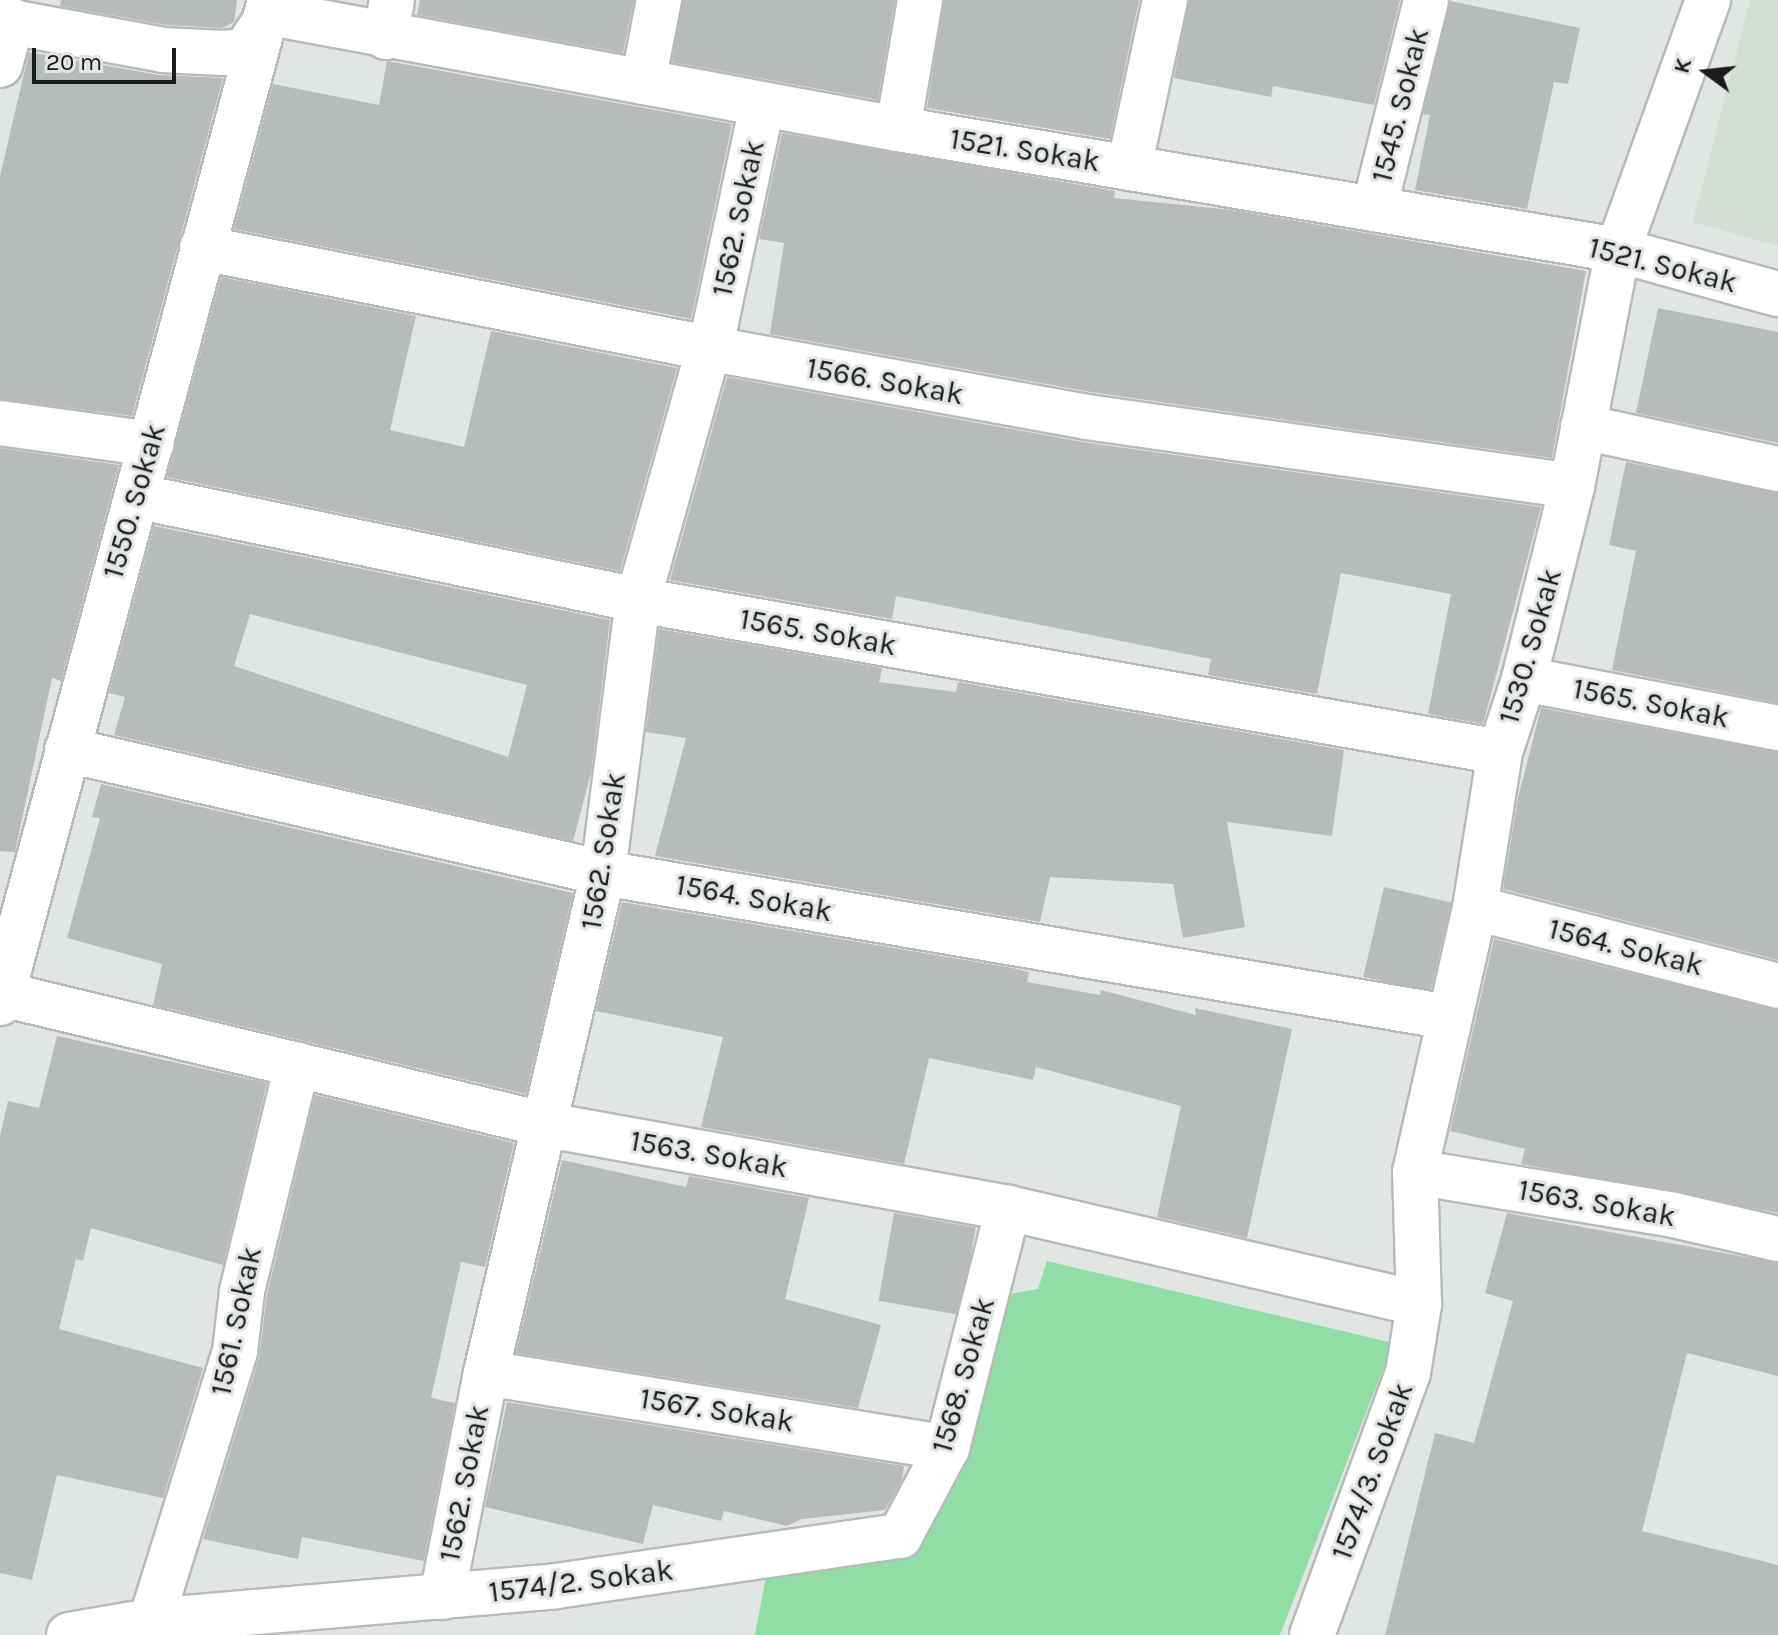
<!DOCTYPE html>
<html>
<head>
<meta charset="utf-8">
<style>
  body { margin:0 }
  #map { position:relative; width:1778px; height:1635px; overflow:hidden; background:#e2e6e3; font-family:Karla,sans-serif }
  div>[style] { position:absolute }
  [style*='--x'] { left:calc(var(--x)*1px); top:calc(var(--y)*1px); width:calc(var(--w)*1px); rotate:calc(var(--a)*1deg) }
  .built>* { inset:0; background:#d3ded5 }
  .green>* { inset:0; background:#90dda5 }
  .building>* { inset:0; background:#b8bcb9; transform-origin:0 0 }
  .roads { filter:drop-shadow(2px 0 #b7bbb8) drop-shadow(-2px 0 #b7bbb8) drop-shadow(0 2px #b7bbb8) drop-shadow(0 -2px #b7bbb8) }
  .minor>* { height:44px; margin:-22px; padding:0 22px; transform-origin:22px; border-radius:22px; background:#fff }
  span { translate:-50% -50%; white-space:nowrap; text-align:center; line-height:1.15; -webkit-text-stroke:6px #e2e6e3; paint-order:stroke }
  .street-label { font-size:30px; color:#1a1c1b }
  .north { position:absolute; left:1666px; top:32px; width:80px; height:80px; -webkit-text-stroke:6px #e2e6e3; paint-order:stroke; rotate:285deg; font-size:22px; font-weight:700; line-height:32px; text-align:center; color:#1a1c1b }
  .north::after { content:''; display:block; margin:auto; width:28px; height:36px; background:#1a1c1b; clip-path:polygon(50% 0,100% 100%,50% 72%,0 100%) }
  .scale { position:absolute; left:32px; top:48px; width:144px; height:36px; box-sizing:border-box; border:4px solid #1a1c1b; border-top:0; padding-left:10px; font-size:24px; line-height:28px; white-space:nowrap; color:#1a1c1b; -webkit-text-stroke:6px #e2e6e3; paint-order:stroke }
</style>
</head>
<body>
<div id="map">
  <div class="built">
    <div style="clip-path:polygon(1750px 0,1778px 0,1778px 246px,1693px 222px)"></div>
  </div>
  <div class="green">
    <div style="clip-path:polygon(1047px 1261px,1393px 1343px,1280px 1635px,755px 1635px,770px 1554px,885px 1532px,1004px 1295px,1038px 1289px)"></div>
  </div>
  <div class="building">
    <div style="clip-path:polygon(61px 0,237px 0,234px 22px,222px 28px,166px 25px,60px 6px)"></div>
    <div style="clip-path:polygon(420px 0,634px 0,623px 53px,417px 15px)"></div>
    <div style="clip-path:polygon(683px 0,895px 0,878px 100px,672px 62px)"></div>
    <div style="clip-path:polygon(944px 0,1139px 0,1110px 139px,927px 108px)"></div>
    <div style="clip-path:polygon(1189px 0,1400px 0,1374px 105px,1273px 86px,1271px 97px,1174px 78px)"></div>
    <div style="clip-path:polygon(1450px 1px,1580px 28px,1568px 84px,1554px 82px,1527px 209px,1415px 190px,1430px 115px,1423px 114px)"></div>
    <div style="clip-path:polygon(29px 52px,159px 75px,223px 78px,132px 416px,0 399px,0 176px)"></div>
    <div style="clip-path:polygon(387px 61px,732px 124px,691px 319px,234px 229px,273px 84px,379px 105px)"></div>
    <div style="clip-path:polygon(782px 133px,1115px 191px,1114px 198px,1232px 210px,1586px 271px,1552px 458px,1091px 392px,770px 334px,784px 243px,759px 239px)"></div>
    <div style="clip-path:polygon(221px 277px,416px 316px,390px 430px,464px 447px,491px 331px,677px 368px,620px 571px,167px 477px)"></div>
    <div style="clip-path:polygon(1658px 308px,1778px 332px,1778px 443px,1636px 413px)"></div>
    <div style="clip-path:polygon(727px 377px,1083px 442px,1541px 507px,1483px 724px,1428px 714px,1451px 594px,1341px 573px,1317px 694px,1208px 675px,1211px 659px,896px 596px,892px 619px,670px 580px)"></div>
    <div style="clip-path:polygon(0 448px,119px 465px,61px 681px,52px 678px,15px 852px,0 851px)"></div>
    <div style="clip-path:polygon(1626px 462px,1778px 493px,1778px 703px,1612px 670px,1636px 551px,1609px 545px)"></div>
    <div style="clip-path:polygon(evenodd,154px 526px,610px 620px,591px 773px,573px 841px,114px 735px,125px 697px,109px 693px,154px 526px,250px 614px,527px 685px,508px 757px,234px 666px,250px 614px)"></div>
    <div style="clip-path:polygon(659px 629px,882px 668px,879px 682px,956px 692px,958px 682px,1344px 750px,1332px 836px,1227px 822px,1245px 927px,1183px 938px,1173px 884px,1050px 877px,1040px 922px,655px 856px,686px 738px,646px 732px)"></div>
    <div style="clip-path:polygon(1541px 708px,1778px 752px,1778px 960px,1503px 889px,1518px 798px)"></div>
    <div style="clip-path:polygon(101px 784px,573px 893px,526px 1094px,153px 1005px,162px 964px,67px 938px,100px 818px,92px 817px)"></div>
    <div style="left:1384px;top:887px;width:69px;height:92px;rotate:13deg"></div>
    <div style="clip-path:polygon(622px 902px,1013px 968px,1029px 972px,1027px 982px,1100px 995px,1101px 990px,1196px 1015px,1195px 1008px,1292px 1029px,1247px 1238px,1157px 1217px,1181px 1106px,1036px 1067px,1033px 1080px,929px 1058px,904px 1164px,701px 1127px,723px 1037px,596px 1011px)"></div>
    <div style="clip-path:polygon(1494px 939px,1778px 1010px,1778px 1213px,1521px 1164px,1525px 1149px,1450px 1131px)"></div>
    <div style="clip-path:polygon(57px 1036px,267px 1083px,223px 1265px,91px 1228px,83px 1261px,76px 1259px,59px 1329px,203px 1368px,163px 1498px,57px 1475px,32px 1580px,0 1573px,0 1136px,8px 1101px,39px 1108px)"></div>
    <div style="clip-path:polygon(315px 1095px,514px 1143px,485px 1267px,461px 1262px,431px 1398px,455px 1403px,424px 1561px,302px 1537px,298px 1559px,203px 1539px,259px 1358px,267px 1295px)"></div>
    <div style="clip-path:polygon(562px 1160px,686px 1187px,689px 1176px,809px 1198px,785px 1299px,881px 1325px,858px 1408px,516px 1353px)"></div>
    <div style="left:894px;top:1213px;width:83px;height:89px;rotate:10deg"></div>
    <div style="clip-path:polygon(1507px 1213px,1778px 1263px,1778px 1376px,1687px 1353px,1642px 1531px,1778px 1565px,1778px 1635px,1385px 1635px,1435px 1433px,1474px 1443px,1513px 1301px,1485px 1293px)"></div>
    <div style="clip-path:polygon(507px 1402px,904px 1466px,902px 1480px,885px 1510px,802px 1519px,787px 1526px,724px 1511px,721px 1521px,653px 1505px,643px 1544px,485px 1507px)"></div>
  </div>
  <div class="roads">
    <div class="minor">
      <div style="--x:271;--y:13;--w:638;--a:10.48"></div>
      <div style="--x:898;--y:129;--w:730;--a:9.54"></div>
      <div style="--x:1618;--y:250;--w:166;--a:15.4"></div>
      <div style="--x:0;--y:20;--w:166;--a:10.4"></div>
      <div style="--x:163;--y:50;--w:60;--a:2.9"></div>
      <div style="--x:223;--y:53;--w:22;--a:-5"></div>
      <div style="--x:245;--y:51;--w:43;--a:-56.3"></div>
      <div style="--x:386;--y:37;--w:37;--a:-81"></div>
      <div style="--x:0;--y:65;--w:46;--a:-74.7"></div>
      <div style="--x:643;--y:82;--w:84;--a:-79"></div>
      <div style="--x:898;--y:129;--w:131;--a:-80.3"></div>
      <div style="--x:1129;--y:168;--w:172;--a:-77.9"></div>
      <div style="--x:1374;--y:209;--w:215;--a:-76"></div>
      <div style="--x:202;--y:248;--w:515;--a:11.2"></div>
      <div style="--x:707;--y:348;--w:386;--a:10.3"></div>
      <div style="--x:1087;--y:417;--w:490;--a:8.1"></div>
      <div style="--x:0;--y:423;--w:153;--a:7.9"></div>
      <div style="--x:1583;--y:427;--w:199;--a:12.2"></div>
      <div style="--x:140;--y:497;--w:509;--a:11.69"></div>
      <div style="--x:638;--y:600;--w:875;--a:10"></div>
      <div style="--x:1524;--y:679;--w:259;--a:10.9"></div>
      <div style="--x:67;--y:750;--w:550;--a:12.92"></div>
      <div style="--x:603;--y:873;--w:857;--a:9.67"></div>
      <div style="--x:1475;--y:908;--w:313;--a:14.4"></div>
      <div style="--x:2;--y:994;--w:561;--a:13.52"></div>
      <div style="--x:547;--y:1125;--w:468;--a:10.2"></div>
      <div style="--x:1008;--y:1208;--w:422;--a:13.1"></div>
      <div style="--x:0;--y:1003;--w:1039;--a:-74.93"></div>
      <div style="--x:1415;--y:1172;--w:263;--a:9.4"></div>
      <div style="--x:1674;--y:1215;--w:107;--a:13"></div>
      <div style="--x:486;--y:1373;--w:467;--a:9.2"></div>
      <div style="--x:442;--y:1597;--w:228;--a:-78.9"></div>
      <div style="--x:486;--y:1373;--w:514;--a:-76.83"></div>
      <div style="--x:603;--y:873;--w:275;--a:-82.7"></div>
      <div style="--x:638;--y:600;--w:289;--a:-74.3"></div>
      <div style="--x:716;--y:322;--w:222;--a:-78"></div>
      <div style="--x:151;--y:1621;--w:283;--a:-72.7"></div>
      <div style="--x:235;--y:1351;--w:60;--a:-83.3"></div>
      <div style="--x:242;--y:1291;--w:233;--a:-76.3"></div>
      <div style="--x:69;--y:1635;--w:83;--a:-9.7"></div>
      <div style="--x:151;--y:1621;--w:407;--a:-4.9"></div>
      <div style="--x:556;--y:1586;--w:348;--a:-8.3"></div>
      <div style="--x:900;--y:1536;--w:100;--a:-61.9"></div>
      <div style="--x:947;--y:1448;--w:248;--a:-75.7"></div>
      <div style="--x:1312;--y:1635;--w:279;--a:-69.9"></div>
      <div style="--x:1408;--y:1373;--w:70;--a:-80.9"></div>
      <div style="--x:1419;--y:1304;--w:132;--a:-91.7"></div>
      <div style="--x:1415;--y:1172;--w:271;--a:-77.2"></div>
      <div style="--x:1475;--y:908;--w:158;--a:-80.9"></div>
      <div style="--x:1500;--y:752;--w:77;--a:-71.8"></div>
      <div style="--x:1524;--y:679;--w:199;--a:-76"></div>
      <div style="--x:1572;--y:486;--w:240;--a:-79"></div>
      <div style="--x:1618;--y:250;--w:266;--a:-70.2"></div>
    </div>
  </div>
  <div class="street-label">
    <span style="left:1400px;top:105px;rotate:-76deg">1545. Sokak</span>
    <span style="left:1025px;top:150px;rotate:9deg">1521. Sokak</span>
    <span style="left:738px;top:218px;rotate:-78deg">1562. Sokak</span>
    <span style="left:1663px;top:265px;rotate:14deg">1521. Sokak</span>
    <span style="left:885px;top:381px;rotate:10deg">1566. Sokak</span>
    <span style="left:134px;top:501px;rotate:-74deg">1550. Sokak</span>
    <span style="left:818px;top:632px;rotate:10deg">1565. Sokak</span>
    <span style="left:1530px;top:646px;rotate:-74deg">1530. Sokak</span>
    <span style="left:1651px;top:703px;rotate:11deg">1565. Sokak</span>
    <span style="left:603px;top:851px;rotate:-81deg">1562. Sokak</span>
    <span style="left:754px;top:898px;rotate:10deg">1564. Sokak</span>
    <span style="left:1626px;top:947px;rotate:14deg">1564. Sokak</span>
    <span style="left:709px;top:1154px;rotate:10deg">1563. Sokak</span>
    <span style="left:1597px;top:1203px;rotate:10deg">1563. Sokak</span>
    <span style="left:236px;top:1321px;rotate:-78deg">1561. Sokak</span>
    <span style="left:963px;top:1375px;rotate:-74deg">1568. Sokak</span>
    <span style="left:717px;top:1410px;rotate:9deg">1567. Sokak</span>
    <span style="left:1372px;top:1471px;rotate:-70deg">1574/3. Sokak</span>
    <span style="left:464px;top:1483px;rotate:-79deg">1562. Sokak</span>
    <span style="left:581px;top:1581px;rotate:-7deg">1574/2. Sokak</span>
  </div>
  <div class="north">K</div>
  <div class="scale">20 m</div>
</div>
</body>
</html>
